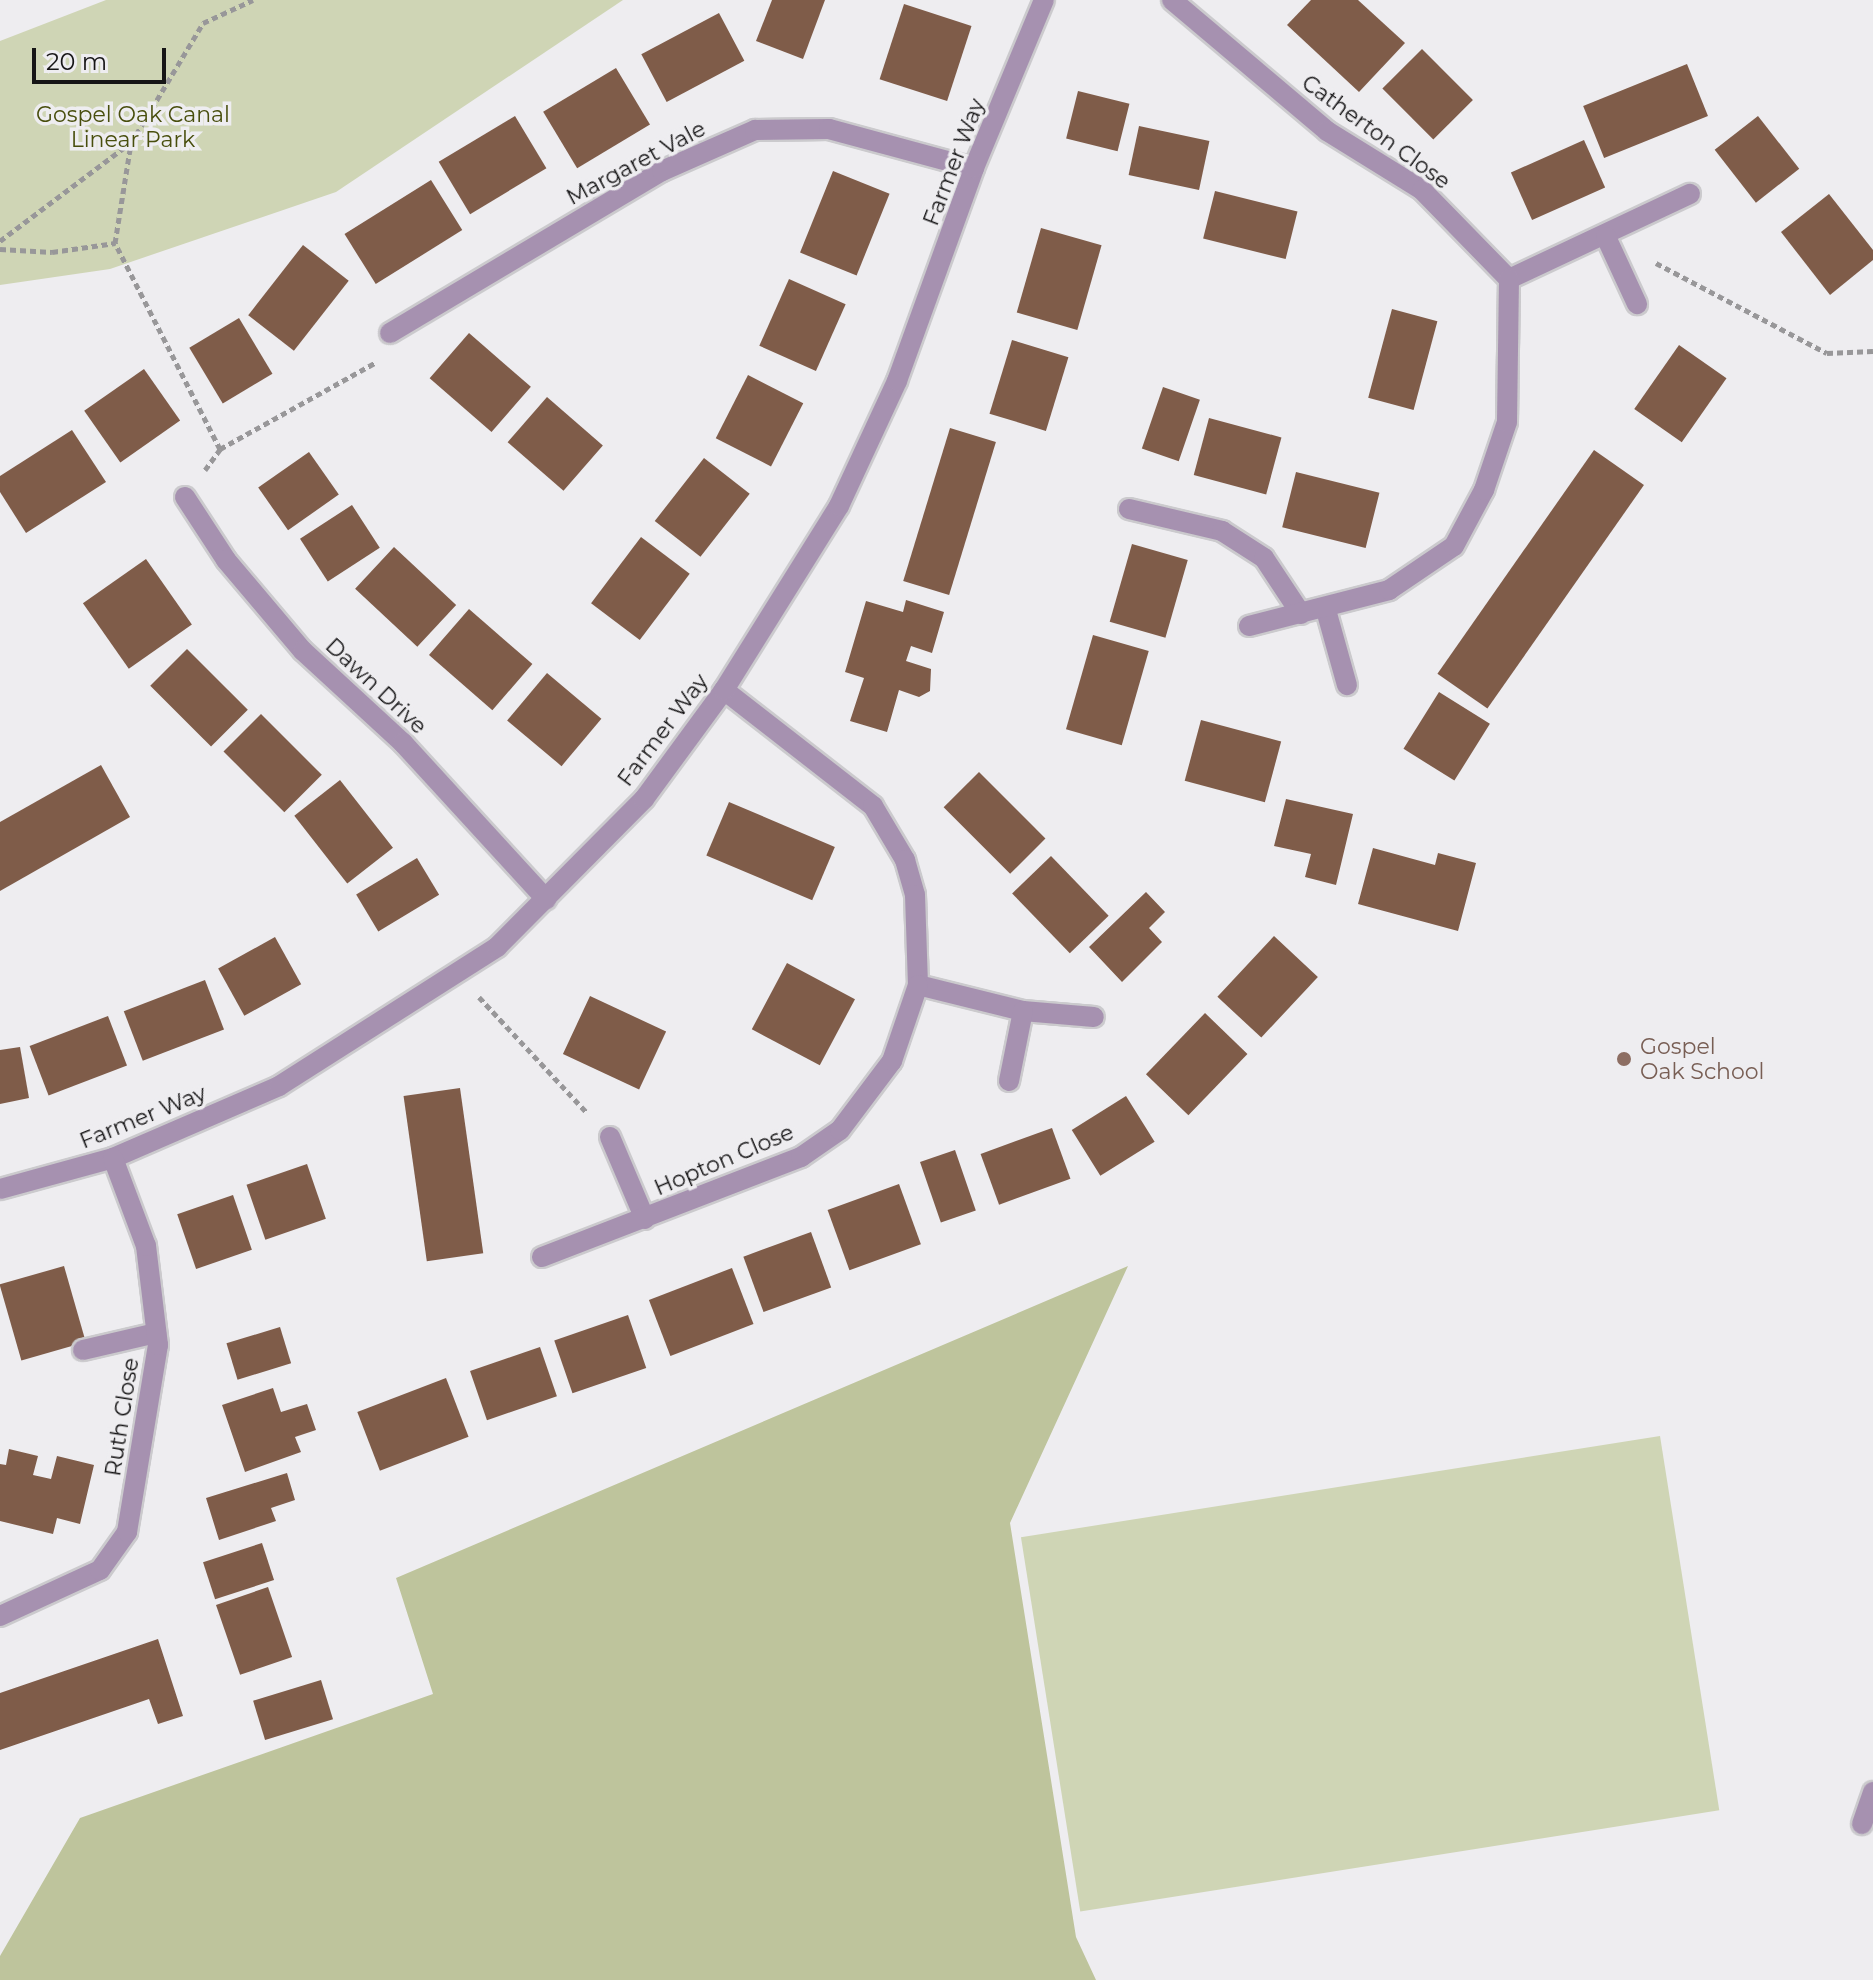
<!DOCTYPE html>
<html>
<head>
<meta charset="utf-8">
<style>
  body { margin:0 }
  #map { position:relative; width:1873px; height:1980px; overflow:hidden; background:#eeedf0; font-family:Montserrat,sans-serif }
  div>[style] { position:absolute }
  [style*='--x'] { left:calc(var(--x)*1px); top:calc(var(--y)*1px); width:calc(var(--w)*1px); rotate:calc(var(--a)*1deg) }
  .green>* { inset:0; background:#cfd5b5; transform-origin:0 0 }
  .forest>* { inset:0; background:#bec49c }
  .building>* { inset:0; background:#7f5c49; transform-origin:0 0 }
  .path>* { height:5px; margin-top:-2.5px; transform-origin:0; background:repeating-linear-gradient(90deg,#989799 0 6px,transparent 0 10px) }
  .roads { filter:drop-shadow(2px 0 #cbcacd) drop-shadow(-2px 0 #cbcacd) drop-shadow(0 2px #cbcacd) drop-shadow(0 -2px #cbcacd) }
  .service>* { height:20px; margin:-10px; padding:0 10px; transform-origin:10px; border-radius:10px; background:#a691b0 }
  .minor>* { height:20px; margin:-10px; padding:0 10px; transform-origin:10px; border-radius:10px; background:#a691b0 }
  .dots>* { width:22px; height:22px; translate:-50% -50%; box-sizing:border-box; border:4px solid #eeedf0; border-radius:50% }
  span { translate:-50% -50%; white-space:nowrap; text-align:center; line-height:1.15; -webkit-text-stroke:7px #eeedf0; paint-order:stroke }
  .park-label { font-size:22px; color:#484e0d }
  .street-label { font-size:22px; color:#161516 }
  .education-label { font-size:22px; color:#785e54 }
  .left { translate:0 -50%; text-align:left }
  .scale { position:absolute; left:32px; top:48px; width:134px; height:36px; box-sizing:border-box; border:4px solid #161516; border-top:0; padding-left:10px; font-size:24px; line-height:28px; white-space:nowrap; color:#161516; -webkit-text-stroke:6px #eeedf0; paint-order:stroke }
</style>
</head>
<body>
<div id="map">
  <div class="green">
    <div style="clip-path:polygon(106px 0,623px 0,336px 192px,110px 269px,0 285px,0 41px)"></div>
    <div style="left:1660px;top:1436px;width:379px;height:647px;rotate:81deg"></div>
  </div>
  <div class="forest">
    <div style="clip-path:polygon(1128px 1266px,1010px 1523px,1076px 1937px,1096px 1980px,0 1980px,0 1956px,80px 1818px,433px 1694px,396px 1578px)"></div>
  </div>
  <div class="building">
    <div style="clip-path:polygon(772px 0,825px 0,803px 59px,756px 41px)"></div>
    <div style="clip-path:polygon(1311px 0,1358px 0,1405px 43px,1359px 92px,1287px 25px)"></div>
    <div style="left:904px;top:4px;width:71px;height:79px;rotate:18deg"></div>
    <div style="left:719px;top:13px;width:54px;height:88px;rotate:62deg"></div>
    <div style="left:1422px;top:49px;width:72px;height:56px;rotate:45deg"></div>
    <div style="left:1687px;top:64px;width:56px;height:112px;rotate:68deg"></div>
    <div style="left:616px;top:68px;width:66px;height:85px;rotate:59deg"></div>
    <div style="left:1078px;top:91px;width:53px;height:49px;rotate:14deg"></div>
    <div style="left:515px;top:116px;width:61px;height:89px;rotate:59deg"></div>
    <div style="left:1758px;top:116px;width:67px;height:55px;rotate:52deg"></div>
    <div style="left:1139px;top:126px;width:72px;height:50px;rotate:12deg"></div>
    <div style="left:1584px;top:140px;width:52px;height:80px;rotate:66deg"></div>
    <div style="left:833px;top:171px;width:61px;height:88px;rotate:22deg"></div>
    <div style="left:431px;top:180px;width:59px;height:102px;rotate:58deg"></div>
    <div style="left:1215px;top:191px;width:85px;height:49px;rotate:14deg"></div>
    <div style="clip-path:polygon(1829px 194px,1873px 250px,1873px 260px,1830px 295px,1781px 232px)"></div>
    <div style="left:1041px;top:228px;width:63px;height:88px;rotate:16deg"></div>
    <div style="left:303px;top:245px;width:58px;height:89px;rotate:38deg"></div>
    <div style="left:789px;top:279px;width:62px;height:73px;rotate:24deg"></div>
    <div style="left:1392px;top:309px;width:47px;height:92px;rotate:15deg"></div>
    <div style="left:239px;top:318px;width:65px;height:58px;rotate:59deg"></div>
    <div style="left:469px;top:333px;width:82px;height:60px;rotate:41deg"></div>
    <div style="left:1012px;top:340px;width:59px;height:77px;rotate:17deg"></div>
    <div style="left:1679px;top:345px;width:58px;height:78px;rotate:35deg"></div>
    <div style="left:144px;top:369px;width:63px;height:73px;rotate:55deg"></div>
    <div style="left:748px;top:375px;width:62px;height:71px;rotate:27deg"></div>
    <div style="left:1163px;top:387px;width:39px;height:65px;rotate:19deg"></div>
    <div style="left:547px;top:397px;width:74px;height:60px;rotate:41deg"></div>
    <div style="left:1209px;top:418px;width:75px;height:59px;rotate:15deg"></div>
    <div style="left:950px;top:428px;width:48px;height:160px;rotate:17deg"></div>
    <div style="clip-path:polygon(72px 430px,106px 482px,26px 533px,0 492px,0 476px)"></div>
    <div style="left:1594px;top:450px;width:61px;height:273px;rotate:35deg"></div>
    <div style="left:309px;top:452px;width:52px;height:62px;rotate:55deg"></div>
    <div style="left:704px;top:458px;width:58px;height:80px;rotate:38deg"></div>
    <div style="left:1296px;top:472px;width:86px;height:57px;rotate:14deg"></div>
    <div style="left:352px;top:505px;width:51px;height:62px;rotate:57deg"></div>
    <div style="left:641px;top:537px;width:61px;height:83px;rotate:37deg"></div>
    <div style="left:1132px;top:544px;width:58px;height:81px;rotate:16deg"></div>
    <div style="left:394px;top:547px;width:85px;height:57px;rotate:43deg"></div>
    <div style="left:146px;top:559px;width:80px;height:77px;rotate:55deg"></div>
    <div style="clip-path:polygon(906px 600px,944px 612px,932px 653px,911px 646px,906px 661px,931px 669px,930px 691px,919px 697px,899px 690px,887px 732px,850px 721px,864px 678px,845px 672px,866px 601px,903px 612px)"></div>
    <div style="left:469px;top:609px;width:84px;height:61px;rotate:41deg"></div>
    <div style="left:1093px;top:635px;width:58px;height:98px;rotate:16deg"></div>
    <div style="left:187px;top:649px;width:86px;height:52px;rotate:45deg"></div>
    <div style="left:547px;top:673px;width:71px;height:62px;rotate:40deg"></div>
    <div style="left:1439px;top:692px;width:60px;height:67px;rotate:32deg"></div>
    <div style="left:261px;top:714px;width:86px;height:53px;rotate:45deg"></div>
    <div style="left:1201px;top:720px;width:83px;height:63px;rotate:15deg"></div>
    <div style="clip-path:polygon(101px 765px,130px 817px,0 891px,0 822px)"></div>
    <div style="left:979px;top:772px;width:94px;height:50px;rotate:45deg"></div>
    <div style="left:340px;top:780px;width:86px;height:58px;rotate:52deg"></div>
    <div style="clip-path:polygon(1286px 799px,1353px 814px,1336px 885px,1305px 877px,1311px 854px,1274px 846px)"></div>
    <div style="left:729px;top:802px;width:115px;height:58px;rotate:23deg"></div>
    <div style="clip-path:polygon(1373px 848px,1435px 865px,1438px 853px,1476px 863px,1458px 931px,1358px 904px)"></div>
    <div style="left:1051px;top:856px;width:83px;height:54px;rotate:46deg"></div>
    <div style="left:417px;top:858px;width:43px;height:71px;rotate:59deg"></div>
    <div style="clip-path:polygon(1146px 892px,1165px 912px,1149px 928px,1162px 942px,1122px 982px,1089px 947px)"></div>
    <div style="left:1274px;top:936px;width:60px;height:83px;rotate:43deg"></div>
    <div style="left:275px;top:937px;width:54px;height:65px;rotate:61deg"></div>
    <div style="left:787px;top:963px;width:77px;height:75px;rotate:28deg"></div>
    <div style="left:205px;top:980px;width:53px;height:87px;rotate:69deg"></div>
    <div style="left:590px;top:996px;width:84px;height:64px;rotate:25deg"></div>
    <div style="left:1205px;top:1013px;width:59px;height:85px;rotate:44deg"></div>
    <div style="left:108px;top:1016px;width:53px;height:84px;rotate:69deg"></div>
    <div style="clip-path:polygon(20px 1047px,29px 1098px,0 1104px,0 1050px)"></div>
    <div style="left:460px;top:1088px;width:167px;height:57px;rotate:82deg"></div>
    <div style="left:1126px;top:1096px;width:54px;height:64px;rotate:58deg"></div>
    <div style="left:1052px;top:1128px;width:54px;height:76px;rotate:70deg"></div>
    <div style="left:955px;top:1150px;width:64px;height:37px;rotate:71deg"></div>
    <div style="left:307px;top:1164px;width:58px;height:64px;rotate:71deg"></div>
    <div style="left:899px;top:1184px;width:64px;height:76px;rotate:70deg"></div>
    <div style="left:233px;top:1195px;width:58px;height:59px;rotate:71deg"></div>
    <div style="left:811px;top:1232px;width:59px;height:72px;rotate:70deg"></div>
    <div style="left:64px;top:1266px;width:79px;height:67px;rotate:74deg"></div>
    <div style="left:732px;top:1268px;width:60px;height:89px;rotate:69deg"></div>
    <div style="left:628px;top:1315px;width:56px;height:78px;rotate:71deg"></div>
    <div style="left:280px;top:1327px;width:38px;height:56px;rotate:73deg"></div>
    <div style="left:540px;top:1347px;width:52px;height:74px;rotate:71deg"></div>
    <div style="left:446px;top:1378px;width:63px;height:95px;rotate:69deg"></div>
    <div style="clip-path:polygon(273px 1388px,281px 1412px,307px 1404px,316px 1430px,295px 1437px,301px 1452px,245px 1472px,222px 1405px)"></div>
    <div style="clip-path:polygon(9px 1449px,38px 1456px,33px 1475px,51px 1479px,57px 1456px,94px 1465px,80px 1524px,57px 1518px,53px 1534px,0 1521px,0 1464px,6px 1465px)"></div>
    <div style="clip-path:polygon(287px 1473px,295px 1500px,271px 1508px,276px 1521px,219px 1540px,206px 1498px)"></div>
    <div style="left:262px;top:1543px;width:39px;height:62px;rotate:72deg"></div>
    <div style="left:268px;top:1587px;width:74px;height:55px;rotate:71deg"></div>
    <div style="clip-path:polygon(158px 1639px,183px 1716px,158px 1724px,149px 1699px,0 1750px,0 1693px)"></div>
    <div style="left:321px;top:1680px;width:41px;height:71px;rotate:73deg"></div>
  </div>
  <div class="path">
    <div style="--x:0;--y:241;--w:163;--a:-37"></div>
    <div style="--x:0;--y:249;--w:52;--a:3.3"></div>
    <div style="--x:52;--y:252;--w:64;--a:-8.1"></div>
    <div style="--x:1656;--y:263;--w:193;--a:27.8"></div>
    <div style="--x:1827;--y:353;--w:46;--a:-2.5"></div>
    <div style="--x:220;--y:449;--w:231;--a:-117"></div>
    <div style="--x:115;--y:243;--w:101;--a:-80.9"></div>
    <div style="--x:131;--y:143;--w:140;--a:-59"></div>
    <div style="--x:203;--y:23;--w:55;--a:-24.7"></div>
    <div style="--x:205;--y:470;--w:26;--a:-54"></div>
    <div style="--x:220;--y:449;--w:179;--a:-29.1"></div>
    <div style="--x:479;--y:997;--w:158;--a:47"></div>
  </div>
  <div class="roads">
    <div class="service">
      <div style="--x:83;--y:1350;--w:75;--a:-13.1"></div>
      <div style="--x:1862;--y:1824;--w:34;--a:-71"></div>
    </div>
    <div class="minor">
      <div style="--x:1172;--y:0;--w:203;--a:40.2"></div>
      <div style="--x:1327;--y:131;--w:112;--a:31.8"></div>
      <div style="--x:1422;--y:190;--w:124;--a:45.7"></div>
      <div style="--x:1509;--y:279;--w:200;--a:-25.2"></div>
      <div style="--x:1606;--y:237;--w:74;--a:65.2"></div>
      <div style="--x:390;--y:333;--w:317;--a:-30.8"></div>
      <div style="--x:662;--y:171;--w:102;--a:-23.8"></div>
      <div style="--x:755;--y:130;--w:74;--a:-0.8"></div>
      <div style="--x:829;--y:129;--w:150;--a:15.1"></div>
      <div style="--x:185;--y:497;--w:75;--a:56.9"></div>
      <div style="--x:226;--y:560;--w:119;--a:49.8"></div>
      <div style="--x:303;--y:651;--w:136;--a:42.6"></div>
      <div style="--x:403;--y:743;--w:212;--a:47.5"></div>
      <div style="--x:1129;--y:509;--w:96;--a:13.3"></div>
      <div style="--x:1222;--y:531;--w:50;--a:32.7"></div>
      <div style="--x:1264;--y:558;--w:67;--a:56.5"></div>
      <div style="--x:1326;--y:610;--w:78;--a:74.4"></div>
      <div style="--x:1249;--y:626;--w:145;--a:-14.4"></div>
      <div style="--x:1389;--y:590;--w:78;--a:-34.1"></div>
      <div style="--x:1454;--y:546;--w:64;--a:-61.8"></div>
      <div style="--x:1484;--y:490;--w:72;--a:-71.3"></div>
      <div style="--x:1507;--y:422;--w:143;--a:-89.2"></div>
      <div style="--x:724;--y:690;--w:189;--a:37.9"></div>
      <div style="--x:873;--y:806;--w:63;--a:59.3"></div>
      <div style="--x:905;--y:860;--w:36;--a:74"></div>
      <div style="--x:915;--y:895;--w:90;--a:88.1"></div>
      <div style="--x:918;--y:985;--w:108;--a:13.9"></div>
      <div style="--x:1023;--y:1011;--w:71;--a:4.8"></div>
      <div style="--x:1009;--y:1081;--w:71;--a:-78.7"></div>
      <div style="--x:610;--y:1137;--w:89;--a:66.9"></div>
      <div style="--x:0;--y:1189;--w:117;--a:-15.3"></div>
      <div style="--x:113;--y:1158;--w:181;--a:-23.4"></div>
      <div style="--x:279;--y:1086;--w:259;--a:-32.5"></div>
      <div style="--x:497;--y:947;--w:209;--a:-45.2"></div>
      <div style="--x:644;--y:799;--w:135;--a:-53.7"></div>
      <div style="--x:724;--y:690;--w:217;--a:-58"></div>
      <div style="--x:839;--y:506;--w:138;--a:-65.1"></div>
      <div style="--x:897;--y:381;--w:226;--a:-70.1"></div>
      <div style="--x:974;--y:168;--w:182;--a:-67.4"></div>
      <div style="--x:542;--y:1257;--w:278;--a:-21.1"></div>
      <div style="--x:801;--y:1157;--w:47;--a:-34.7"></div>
      <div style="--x:840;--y:1130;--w:86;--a:-53"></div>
      <div style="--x:892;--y:1061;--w:80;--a:-71.1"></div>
      <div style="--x:0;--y:1616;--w:110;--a:-24.7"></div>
      <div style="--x:100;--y:1570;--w:47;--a:-54.6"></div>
      <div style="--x:127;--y:1532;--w:190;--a:-80.6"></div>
      <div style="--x:158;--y:1345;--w:100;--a:-96.9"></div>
      <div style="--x:146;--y:1246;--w:94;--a:-110.6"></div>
    </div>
  </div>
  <div class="dots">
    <div style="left:1624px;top:1059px;background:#8d6e63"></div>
  </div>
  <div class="park-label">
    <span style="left:133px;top:127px">Gospel Oak Canal<br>Linear Park</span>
  </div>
  <div class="street-label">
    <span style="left:1376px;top:132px;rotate:36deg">Catherton Close</span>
    <span style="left:954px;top:162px;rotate:-69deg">Farmer Way</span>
    <span style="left:636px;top:163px;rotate:-28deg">Margaret Vale</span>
    <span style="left:376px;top:686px;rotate:43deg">Dawn Drive</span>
    <span style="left:663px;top:730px;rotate:-53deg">Farmer Way</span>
    <span style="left:143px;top:1117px;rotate:-22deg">Farmer Way</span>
    <span style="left:724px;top:1160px;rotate:-23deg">Hopton Close</span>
    <span style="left:122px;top:1417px;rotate:-81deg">Ruth Close</span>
  </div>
  <div class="education-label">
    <span class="left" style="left:1640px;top:1059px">Gospel<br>Oak School</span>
  </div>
  <div class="scale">20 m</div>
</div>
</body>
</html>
